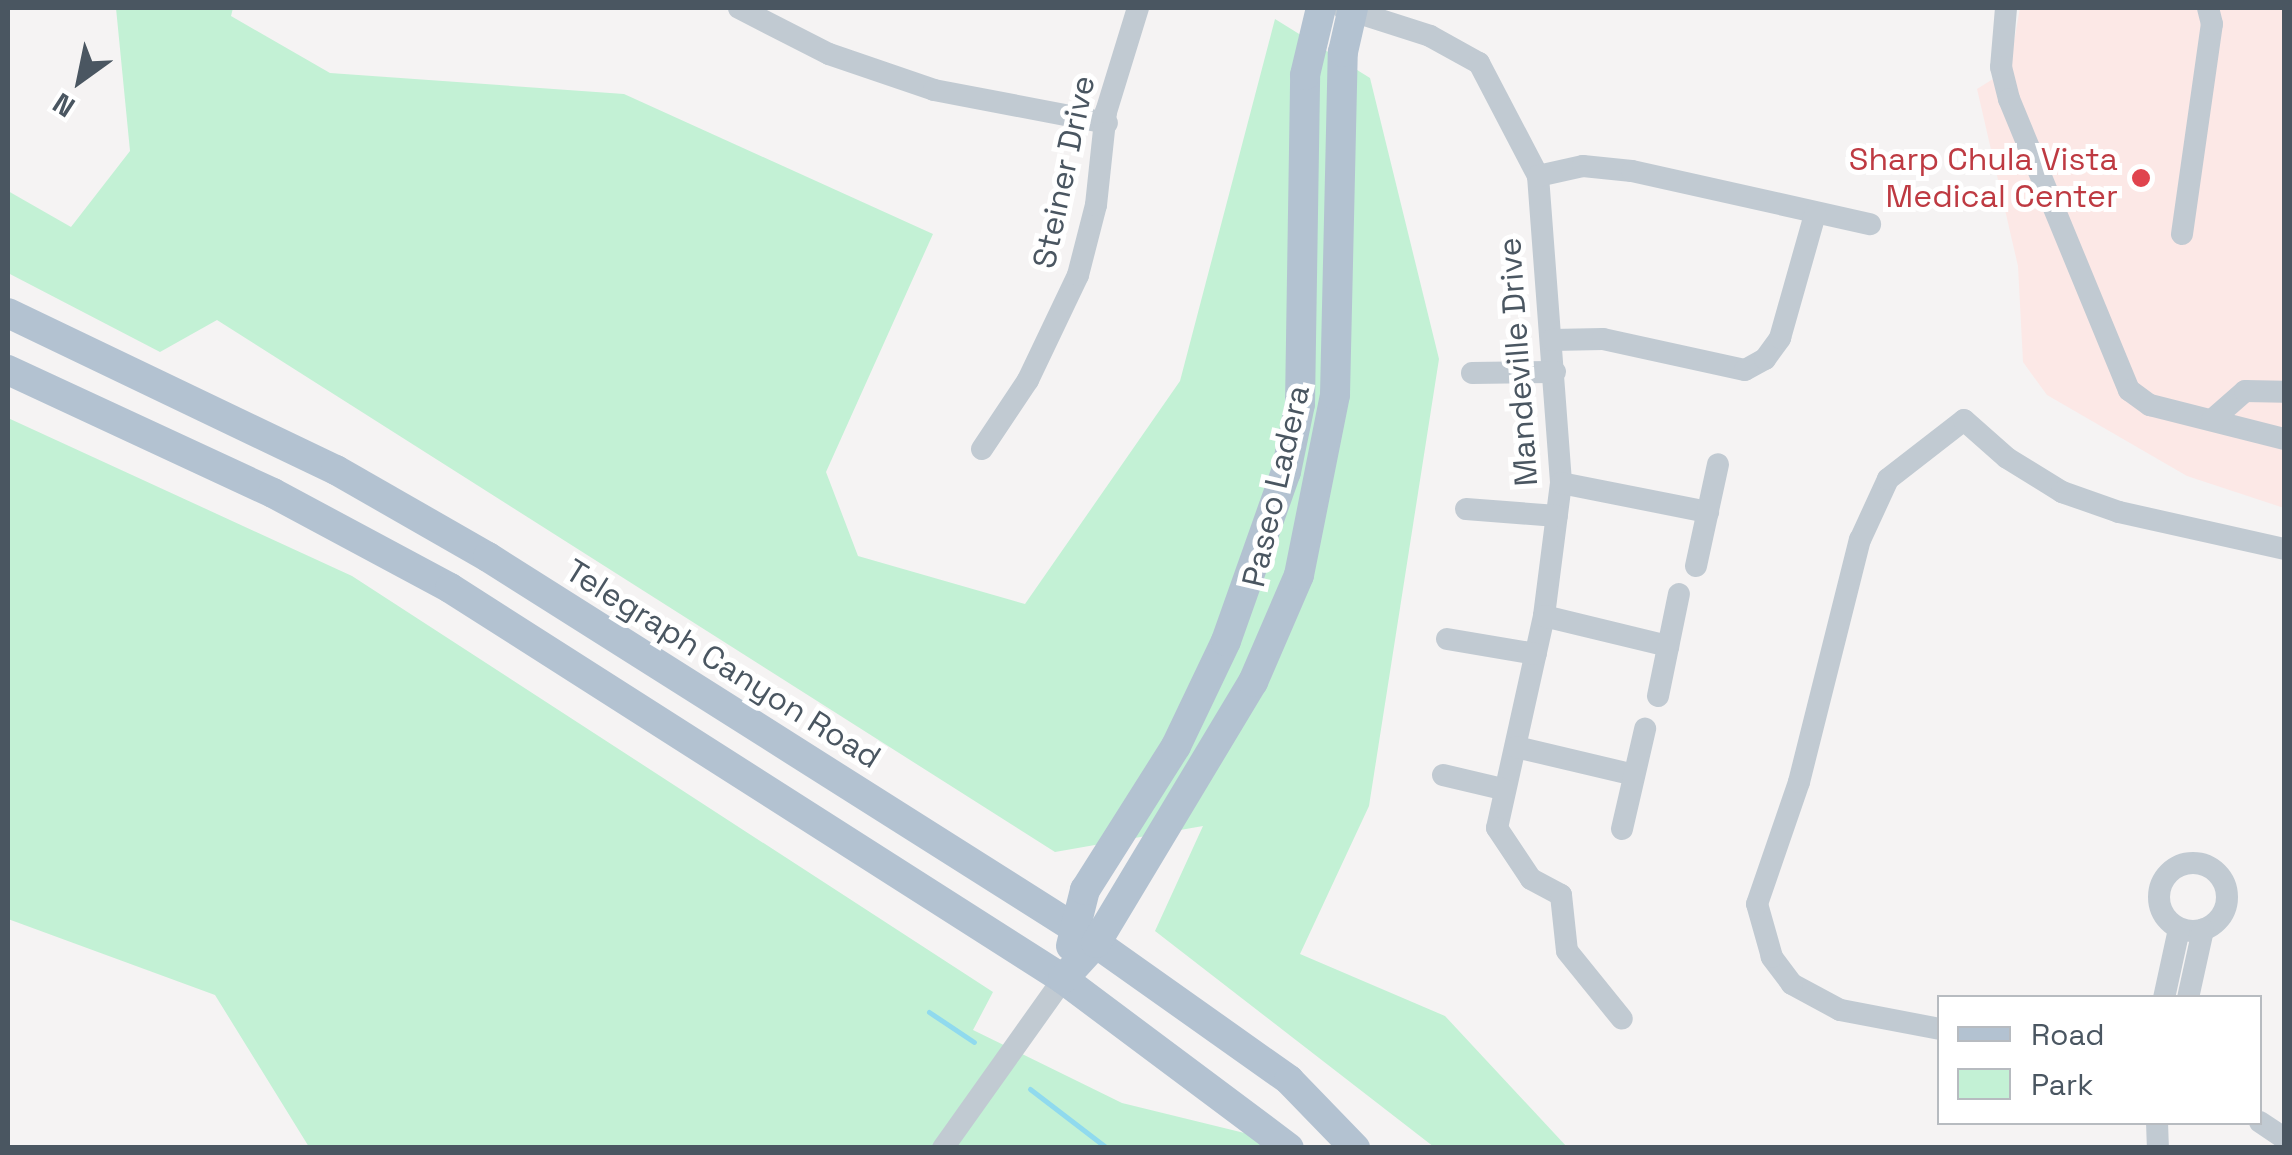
<!DOCTYPE html>
<html>
<head>
<meta charset="utf-8">
<style>
  body { margin:0 }
  #map { position:relative; width:2292px; height:1155px; overflow:hidden; background:#f5f3f3; font-family:"Space Grotesk",sans-serif }
  div>[style] { position:absolute }
  [style*='--x'] { left:calc(var(--x)*1px); top:calc(var(--y)*1px); width:calc(var(--w)*1px); rotate:calc(var(--a)*1deg) }
  .medical>* { inset:0; background:#fce8e6 }
  .green>* { inset:0; background:#c3f1d5 }
  .stream>* { height:5px; margin:-2.5px; padding:0 2.5px; transform-origin:2.5px; border-radius:2.5px; background:#90daee }
  .minor>* { height:22px; margin:-11px; padding:0 11px; transform-origin:11px; border-radius:11px; background:#c1cad2 }
  .minor>.ring { margin:-11px; padding:0; box-sizing:content-box; background:none; border:22px solid #c1cad2; border-radius:50% }
  .major>* { height:30px; margin:-15px; padding:0 15px; transform-origin:15px; border-radius:15px; background:#b3c2d1 }
  .dots>* { width:28px; height:28px; translate:-50% -50%; box-sizing:border-box; border:5px solid #fff; border-radius:50% }
  span { translate:-50% -50%; white-space:nowrap; text-align:center; line-height:1.15; -webkit-text-stroke:10px #fff; paint-order:stroke }
  .health-label { font-size:32px; color:#be3a42 }
  .right { translate:-100% -50%; text-align:right }
  .street-label { font-size:32px; color:#4a5661 }
  .frame { position:absolute; inset:0; border:10px solid #4a5661; pointer-events:none }
  .legend { position:absolute; left:1937px; top:995px; width:325px; height:130px; box-sizing:border-box; background:#fff; border:2px solid #b7bbc0; margin:0; padding:12px 18px; list-style:none; font-size:30px; color:#4a5661 }
  .legend li { display:flex; align-items:center; gap:20px; height:50px }
  .legend b { width:50px; border:2px solid #b7bbc0 }
  .north { position:absolute; left:30px; top:30px; width:100px; height:100px; -webkit-text-stroke:8px #fff; paint-order:stroke; rotate:213deg; font-size:28px; font-weight:700; line-height:40px; text-align:center; color:#4a5661 }
  .north::after { content:''; display:block; margin:auto; width:35px; height:45px; background:#4a5661; clip-path:polygon(50% 0,100% 100%,50% 72%,0 100%) }
</style>
</head>
<body>
<div id="map">
  <div class="medical">
    <div style="clip-path:polygon(2020px 8px,2284px 8px,2284px 508px,2187px 476px,2047px 395px,2023px 362px,2018px 266px,1977px 89px,2009px 69px)"></div>
  </div>
  <div class="green">
    <div style="clip-path:polygon(116px 8px,233px 8px,231px 16px,330px 73px,624px 94px,933px 234px,826px 472px,858px 556px,1025px 604px,1180px 381px,1275px 19px,1370px 78px,1439px 359px,1369px 806px,1300px 954px,1445px 1016px,1567px 1147px,1434px 1147px,1155px 931px,1203px 826px,1055px 852px,217px 320px,160px 352px,8px 273px,8px 191px,71px 227px,130px 151px)"></div>
    <div style="clip-path:polygon(8px 418px,352px 576px,993px 992px,973px 1030px,1122px 1103px,1302px 1147px,309px 1147px,215px 995px,8px 919px)"></div>
  </div>
  <div class="stream">
    <div style="--x:929;--y:1012;--w:54;--a:33.7"></div>
    <div style="--x:1030;--y:1089;--w:97;--a:37.5"></div>
  </div>
  <div class="minor">
    <div style="--x:739;--y:8;--w:101;--a:27.1"></div>
    <div style="--x:829;--y:54;--w:111;--a:18.9"></div>
    <div style="--x:934;--y:90;--w:176;--a:10.8"></div>
    <div style="--x:1343;--y:8;--w:91;--a:17.8"></div>
    <div style="--x:1430;--y:36;--w:56;--a:28.9"></div>
    <div style="--x:1479;--y:63;--w:127;--a:62.4"></div>
    <div style="--x:1538;--y:176;--w:308;--a:85.7"></div>
    <div style="--x:1561;--y:483;--w:134;--a:97.3"></div>
    <div style="--x:1544;--y:616;--w:217;--a:102.5"></div>
    <div style="--x:1497;--y:828;--w:61;--a:56.3"></div>
    <div style="--x:1531;--y:879;--w:34;--a:28"></div>
    <div style="--x:1561;--y:895;--w:56;--a:83.9"></div>
    <div style="--x:1567;--y:951;--w:87;--a:51"></div>
    <div style="--x:2006;--y:8;--w:59;--a:94.8"></div>
    <div style="--x:2001;--y:67;--w:33;--a:76"></div>
    <div style="--x:2009;--y:99;--w:315;--a:67.6"></div>
    <div style="--x:2129;--y:390;--w:26;--a:36"></div>
    <div style="--x:2150;--y:405;--w:138;--a:14.2"></div>
    <div style="--x:1538;--y:176;--w:46;--a:-12.5"></div>
    <div style="--x:1583;--y:166;--w:49;--a:5.8"></div>
    <div style="--x:1632;--y:171;--w:244;--a:12.6"></div>
    <div style="--x:2182;--y:234;--w:212;--a:-81.9"></div>
    <div style="--x:2212;--y:24;--w:16;--a:-104"></div>
    <div style="--x:1552;--y:340;--w:51;--a:-1.1"></div>
    <div style="--x:1603;--y:339;--w:145;--a:12.3"></div>
    <div style="--x:1745;--y:370;--w:23;--a:-29"></div>
    <div style="--x:1765;--y:359;--w:26;--a:-54"></div>
    <div style="--x:1780;--y:338;--w:129;--a:-74.2"></div>
    <div style="--x:1472;--y:373;--w:83;--a:-0.7"></div>
    <div style="--x:2212;--y:420;--w:44;--a:-41.3"></div>
    <div style="--x:2245;--y:391;--w:39;--a:1"></div>
    <div style="--x:982;--y:449;--w:83;--a:-56.3"></div>
    <div style="--x:1028;--y:380;--w:116;--a:-64.5"></div>
    <div style="--x:1078;--y:275;--w:72;--a:-75.6"></div>
    <div style="--x:1096;--y:205;--w:94;--a:-83.9"></div>
    <div style="--x:1106;--y:112;--w:109;--a:-72.9"></div>
    <div style="--x:1561;--y:483;--w:150;--a:11.2"></div>
    <div style="--x:1466;--y:509;--w:91;--a:4.4"></div>
    <div style="--x:1696;--y:566;--w:104;--a:-77.8"></div>
    <div style="--x:1544;--y:616;--w:128;--a:13.6"></div>
    <div style="--x:1447;--y:639;--w:90;--a:9.6"></div>
    <div style="--x:1658;--y:696;--w:104;--a:-78.4"></div>
    <div style="--x:1516;--y:747;--w:121;--a:13.3"></div>
    <div style="--x:1443;--y:775;--w:61;--a:13.3"></div>
    <div style="--x:1622;--y:829;--w:103;--a:-77"></div>
    <div class="ring" style="left:2159px;top:863px;width:46px;height:46px"></div>
    <div style="--x:2164;--y:998;--w:71;--a:-77.7"></div>
    <div style="--x:2188;--y:998;--w:70;--a:-77.6"></div>
    <div style="--x:1940;--y:1029;--w:102;--a:-169.2"></div>
    <div style="--x:1840;--y:1010;--w:55;--a:-151.6"></div>
    <div style="--x:1792;--y:984;--w:34;--a:-127"></div>
    <div style="--x:1772;--y:957;--w:55;--a:-105.8"></div>
    <div style="--x:1757;--y:904;--w:129;--a:-71"></div>
    <div style="--x:1799;--y:782;--w:250;--a:-75.9"></div>
    <div style="--x:1860;--y:540;--w:67;--a:-65.3"></div>
    <div style="--x:1888;--y:479;--w:96;--a:-37.8"></div>
    <div style="--x:1964;--y:420;--w:57;--a:41.5"></div>
    <div style="--x:2007;--y:458;--w:65;--a:31.7"></div>
    <div style="--x:2062;--y:492;--w:60;--a:19.3"></div>
    <div style="--x:2119;--y:512;--w:169;--a:12.6"></div>
    <div style="--x:2157;--y:1122;--w:26;--a:88"></div>
    <div style="--x:2260;--y:1122;--w:29;--a:34"></div>
    <div style="--x:943;--y:1148;--w:207;--a:-54.6"></div>
  </div>
  <div class="major">
    <div style="--x:8;--y:313;--w:364;--a:25.6"></div>
    <div style="--x:336;--y:470;--w:175;--a:29.8"></div>
    <div style="--x:488;--y:557;--w:696;--a:32.32"></div>
    <div style="--x:1076;--y:929;--w:261;--a:35.3"></div>
    <div style="--x:1289;--y:1080;--w:95;--a:45.9"></div>
    <div style="--x:8;--y:370;--w:292;--a:24.9"></div>
    <div style="--x:273;--y:493;--w:201;--a:28.2"></div>
    <div style="--x:450;--y:588;--w:727;--a:32.53"></div>
    <div style="--x:1063;--y:979;--w:282;--a:36.8"></div>
    <div style="--x:1071;--y:946;--w:58;--a:-76"></div>
    <div style="--x:1085;--y:890;--w:170;--a:-57.7"></div>
    <div style="--x:1176;--y:746;--w:116;--a:-64.5"></div>
    <div style="--x:1226;--y:641;--w:179;--a:-70.5"></div>
    <div style="--x:1286;--y:472;--w:69;--a:-78.4"></div>
    <div style="--x:1300;--y:404;--w:329;--a:-89.1"></div>
    <div style="--x:1305;--y:75;--w:69;--a:-76.6"></div>
    <div style="--x:1063;--y:979;--w:49;--a:-47.5"></div>
    <div style="--x:1096;--y:943;--w:305;--a:-59"></div>
    <div style="--x:1253;--y:682;--w:116;--a:-66.7"></div>
    <div style="--x:1299;--y:575;--w:184;--a:-78.7"></div>
    <div style="--x:1335;--y:395;--w:343;--a:-88.7"></div>
    <div style="--x:1343;--y:52;--w:45;--a:-77.2"></div>
  </div>
  <div class="dots">
    <div style="left:2141px;top:178px;background:#e0444e"></div>
  </div>
  <div class="health-label">
    <span class="right" style="left:2118px;top:178px">Sharp Chula Vista<br>Medical Center</span>
  </div>
  <div class="street-label">
    <span style="left:1064px;top:172px;rotate:-78deg">Steiner Drive</span>
    <span style="left:1518px;top:362px;rotate:-94deg">Mandeville Drive</span>
    <span style="left:1276px;top:486px;rotate:-77deg">Paseo Ladera</span>
    <span style="left:723px;top:664px;rotate:32deg">Telegraph Canyon Road</span>
  </div>
  <div class="frame"></div>
  <ul class="legend">
  <li><b style="height:12px;background:#b3c2d1"></b>Road</li>
  <li><b style="height:28px;background:#c3f1d5"></b>Park</li>
  </ul>
  <div class="north">N</div>
</div>
</body>
</html>
